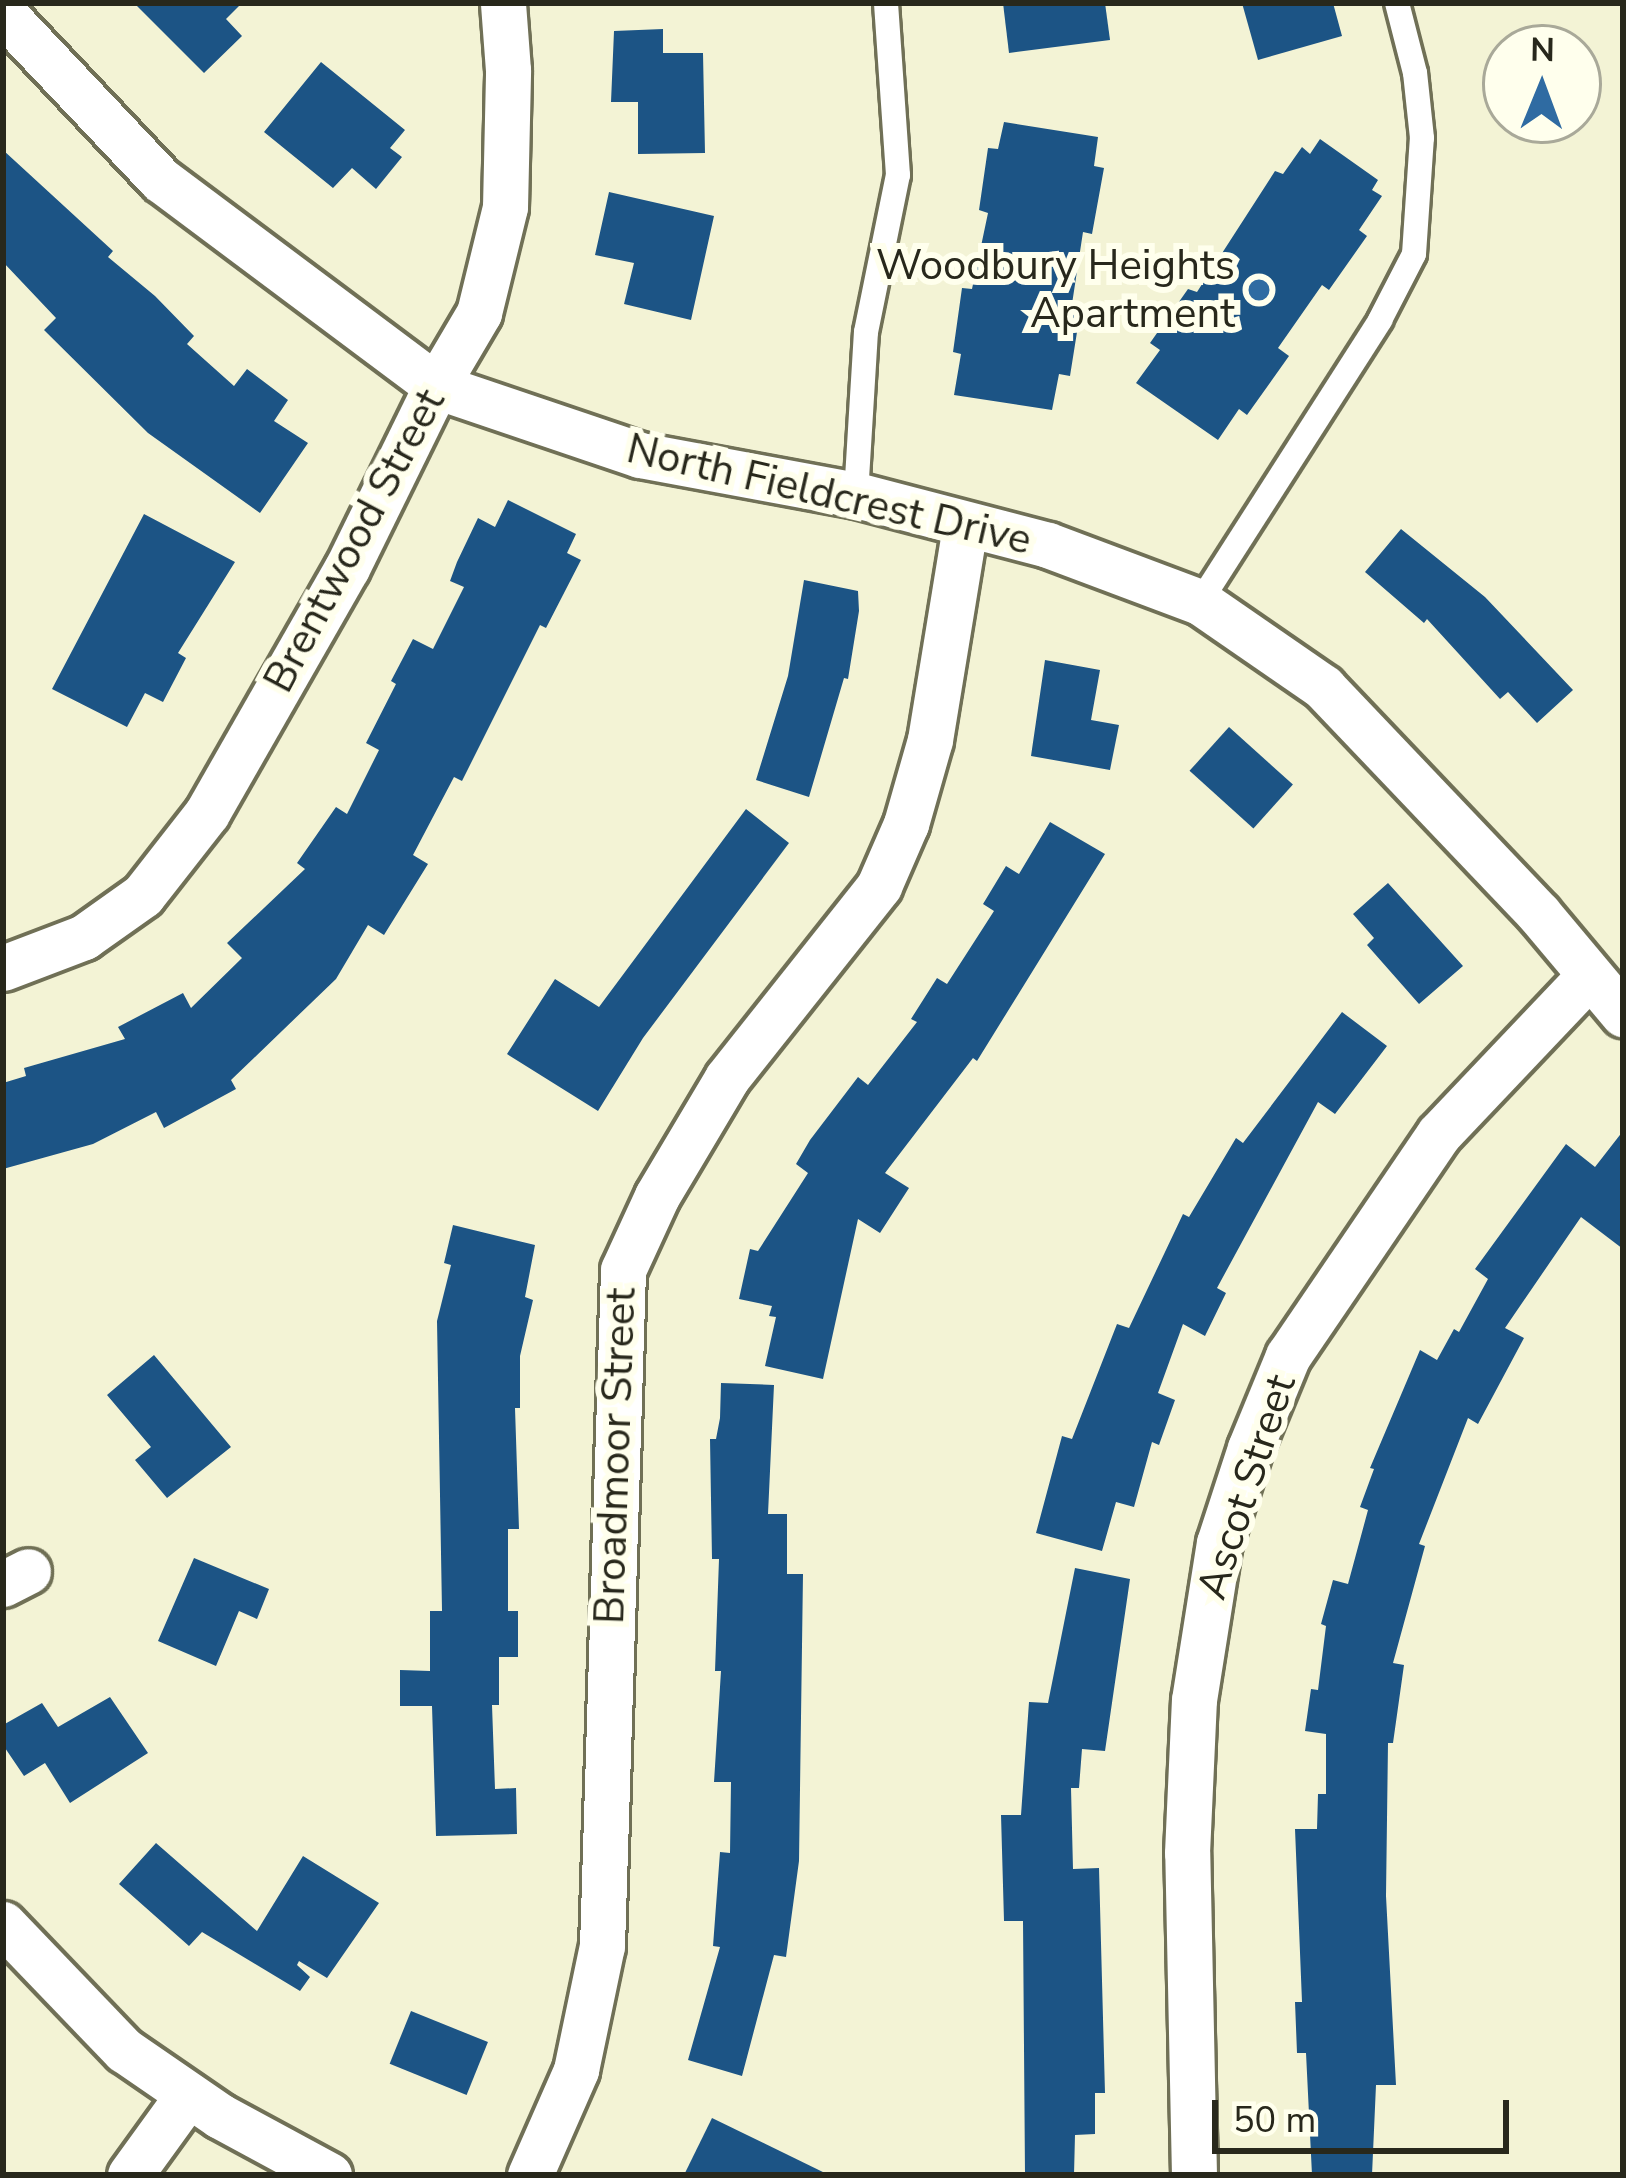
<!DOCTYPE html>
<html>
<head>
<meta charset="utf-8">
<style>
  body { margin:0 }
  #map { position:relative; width:1626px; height:2178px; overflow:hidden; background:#f3f3d5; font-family:"Nunito Sans",sans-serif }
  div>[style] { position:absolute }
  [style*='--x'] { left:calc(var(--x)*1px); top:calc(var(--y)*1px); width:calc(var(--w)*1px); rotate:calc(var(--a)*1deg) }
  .building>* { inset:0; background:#1c5485; transform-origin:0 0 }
  .roads { filter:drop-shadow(3px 0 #707056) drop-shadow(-3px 0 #707056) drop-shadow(0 3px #707056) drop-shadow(0 -3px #707056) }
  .lane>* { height:24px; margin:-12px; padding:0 12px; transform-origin:12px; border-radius:12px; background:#fff }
  .street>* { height:45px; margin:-22.5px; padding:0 22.5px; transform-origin:22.5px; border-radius:22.5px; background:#fff }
  .dots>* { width:33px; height:33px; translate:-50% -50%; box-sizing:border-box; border:6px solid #ffffed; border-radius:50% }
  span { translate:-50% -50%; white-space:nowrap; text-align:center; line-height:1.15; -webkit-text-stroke:12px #ffffed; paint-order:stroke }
  .poi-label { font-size:42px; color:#28281c }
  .right { translate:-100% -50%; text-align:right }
  .street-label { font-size:42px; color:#28281c }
  .frame { position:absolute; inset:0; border:6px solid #28281c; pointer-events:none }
  .north { position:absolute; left:1482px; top:24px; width:120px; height:120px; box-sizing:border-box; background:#ffffed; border:3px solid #a9a999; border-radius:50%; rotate:1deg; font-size:33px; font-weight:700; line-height:48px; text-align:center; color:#28281c }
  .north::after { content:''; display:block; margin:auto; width:42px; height:54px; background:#2f6ba2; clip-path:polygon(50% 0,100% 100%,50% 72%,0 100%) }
  .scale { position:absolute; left:1212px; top:2100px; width:297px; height:54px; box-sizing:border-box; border:6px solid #28281c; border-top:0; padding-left:15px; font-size:36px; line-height:42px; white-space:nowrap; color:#28281c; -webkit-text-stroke:9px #ffffed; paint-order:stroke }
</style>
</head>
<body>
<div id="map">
  <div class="building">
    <div style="clip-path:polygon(134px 3px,242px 3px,226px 19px,242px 36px,204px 73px)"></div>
    <div style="clip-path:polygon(1003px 3px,1105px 3px,1110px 40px,1009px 53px)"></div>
    <div style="clip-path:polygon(1242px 3px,1333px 3px,1342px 36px,1258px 60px)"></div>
    <div style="clip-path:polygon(663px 29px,663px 53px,703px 53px,705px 153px,638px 154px,638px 102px,611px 102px,614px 31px)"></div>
    <div style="clip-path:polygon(321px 62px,405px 130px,390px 148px,402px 157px,376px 189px,352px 168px,333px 188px,264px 132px)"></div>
    <div style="clip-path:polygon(1004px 122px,1098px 137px,1094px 166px,1104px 168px,1092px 234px,1083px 232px,1072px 304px,1081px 307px,1070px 376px,1059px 374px,1052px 410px,954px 395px,961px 354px,953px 352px,962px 288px,972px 289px,988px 213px,979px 210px,988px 148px,998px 149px)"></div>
    <div style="clip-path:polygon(1320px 139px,1378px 180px,1372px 190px,1382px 196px,1359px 230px,1367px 236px,1329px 290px,1322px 285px,1278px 348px,1289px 356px,1247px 415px,1239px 409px,1218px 440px,1136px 383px,1160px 350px,1150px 343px,1188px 289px,1197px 292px,1275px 171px,1283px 174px,1302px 147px,1310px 154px)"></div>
    <div style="clip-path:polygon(3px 150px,113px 251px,108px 257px,155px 296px,194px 336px,187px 344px,234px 386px,247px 369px,288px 400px,274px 421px,308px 443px,260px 513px,148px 433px,44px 330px,56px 318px,3px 262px)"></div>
    <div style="clip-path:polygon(609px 192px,714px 216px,691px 320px,624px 304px,634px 263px,595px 255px)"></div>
    <div style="clip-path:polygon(508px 500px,576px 534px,567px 553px,581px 560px,546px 628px,540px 625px,462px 781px,454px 777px,413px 855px,428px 864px,384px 935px,368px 925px,336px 979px,231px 1080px,236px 1089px,164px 1128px,156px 1112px,93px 1144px,3px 1169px,3px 1083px,26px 1076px,24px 1068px,125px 1039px,118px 1027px,183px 993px,191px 1008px,242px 958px,227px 943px,305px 869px,297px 863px,336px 807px,347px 814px,379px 750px,366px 743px,396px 684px,391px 681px,413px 639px,433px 649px,464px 587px,450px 581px,457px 562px,478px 518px,495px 527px)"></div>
    <div style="clip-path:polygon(144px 514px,235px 562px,178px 653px,186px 658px,163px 702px,145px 693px,127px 727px,52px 689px)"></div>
    <div style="clip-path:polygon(1401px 529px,1485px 597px,1573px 690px,1537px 723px,1508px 692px,1500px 699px,1427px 619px,1424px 623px,1365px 572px)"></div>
    <div style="clip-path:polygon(804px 580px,858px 591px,859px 611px,848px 679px,844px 678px,809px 797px,756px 780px,788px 676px)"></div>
    <div style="clip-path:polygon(1045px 660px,1100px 670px,1091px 720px,1119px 725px,1110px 770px,1031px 756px)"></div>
    <div style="left:1229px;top:727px;width:86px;height:59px;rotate:42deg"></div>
    <div style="clip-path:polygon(746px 809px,789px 843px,643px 1038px,598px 1111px,507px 1054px,555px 979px,599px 1007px)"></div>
    <div style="clip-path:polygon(1050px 822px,1105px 854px,977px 1061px,973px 1058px,885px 1173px,909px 1188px,880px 1233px,858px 1219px,823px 1379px,765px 1366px,776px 1317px,769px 1316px,772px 1306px,739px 1299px,750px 1249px,758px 1251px,808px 1173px,796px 1164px,810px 1140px,858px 1077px,868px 1085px,917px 1022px,911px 1019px,937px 978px,947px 984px,994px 911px,983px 904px,1006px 866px,1019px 874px)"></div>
    <div style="clip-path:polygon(1388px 883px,1463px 966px,1419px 1004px,1367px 945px,1374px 938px,1353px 914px)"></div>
    <div style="clip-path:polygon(1342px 1012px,1387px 1046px,1335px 1114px,1318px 1102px,1217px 1288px,1226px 1293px,1205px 1336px,1183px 1324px,1158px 1393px,1175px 1400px,1159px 1445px,1152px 1442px,1134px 1507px,1116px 1502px,1102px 1551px,1036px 1533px,1062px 1436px,1072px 1439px,1117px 1324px,1129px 1328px,1183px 1214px,1189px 1217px,1236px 1138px,1243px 1143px)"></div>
    <div style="clip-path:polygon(1623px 1131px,1623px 1249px,1581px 1217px,1505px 1328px,1524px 1338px,1478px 1424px,1468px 1418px,1419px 1544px,1425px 1546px,1393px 1663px,1404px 1665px,1393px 1743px,1388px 1743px,1386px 1896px,1396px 2085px,1376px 2085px,1372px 2175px,1312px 2175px,1306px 2053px,1297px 2053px,1295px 2002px,1302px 2002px,1295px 1829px,1317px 1829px,1318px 1794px,1326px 1794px,1326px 1734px,1305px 1731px,1311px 1689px,1318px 1690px,1326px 1626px,1321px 1624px,1333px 1580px,1348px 1584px,1368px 1510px,1360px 1507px,1374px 1469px,1370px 1468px,1420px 1350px,1437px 1360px,1454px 1329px,1459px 1332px,1488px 1279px,1475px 1269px,1566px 1144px,1595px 1167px)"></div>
    <div style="clip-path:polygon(453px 1225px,535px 1245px,525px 1297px,533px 1300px,520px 1356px,520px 1408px,515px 1408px,519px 1529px,508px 1529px,508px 1611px,518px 1611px,518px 1657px,499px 1657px,499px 1705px,492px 1705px,495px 1789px,516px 1788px,517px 1834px,436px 1836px,432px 1706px,400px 1706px,400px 1670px,430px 1671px,430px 1611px,442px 1611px,437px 1321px,451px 1265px,444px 1263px)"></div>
    <div style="clip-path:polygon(154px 1355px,231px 1447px,167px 1498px,135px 1460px,151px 1447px,107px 1395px)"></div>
    <div style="clip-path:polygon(721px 1383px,774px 1385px,768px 1514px,787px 1514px,787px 1574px,803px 1574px,799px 1861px,786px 1957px,774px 1955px,742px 2076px,688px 2060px,720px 1947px,713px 1946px,720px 1852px,730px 1853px,731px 1782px,714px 1782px,721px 1671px,715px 1671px,719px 1559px,712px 1559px,710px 1439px,716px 1439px,720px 1418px)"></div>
    <div style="clip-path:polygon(194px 1558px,269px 1589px,257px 1619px,239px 1611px,216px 1666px,158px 1641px)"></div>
    <div style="clip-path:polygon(1075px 1568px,1130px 1579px,1105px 1751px,1082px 1749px,1079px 1788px,1071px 1788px,1073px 1869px,1099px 1868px,1105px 2093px,1095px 2093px,1095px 2134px,1075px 2135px,1074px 2175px,1025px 2175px,1023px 1921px,1004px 1921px,1001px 1815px,1021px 1815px,1029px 1702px,1048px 1703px)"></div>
    <div style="clip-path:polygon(110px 1697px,148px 1753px,70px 1803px,45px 1763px,24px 1776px,3px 1745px,3px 1725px,42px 1703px,58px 1727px)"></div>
    <div style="clip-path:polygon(156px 1843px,257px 1931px,303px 1856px,379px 1903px,327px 1978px,299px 1961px,297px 1965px,310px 1977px,300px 1991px,202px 1932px,189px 1946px,119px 1884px)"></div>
    <div style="left:411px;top:2011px;width:83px;height:57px;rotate:22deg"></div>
    <div style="clip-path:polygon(712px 2118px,829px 2175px,684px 2175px)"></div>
  </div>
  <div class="roads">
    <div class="lane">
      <div style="--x:856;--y:495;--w:163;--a:-86.5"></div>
      <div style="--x:866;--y:332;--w:160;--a:-78.5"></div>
      <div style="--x:898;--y:175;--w:172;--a:-94"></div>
      <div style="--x:1200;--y:602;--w:335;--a:-57.4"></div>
      <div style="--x:1380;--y:320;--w:74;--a:-62.7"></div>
      <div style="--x:1414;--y:254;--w:116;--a:-86.1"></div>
      <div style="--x:1422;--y:138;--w:65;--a:-96.1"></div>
      <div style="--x:1415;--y:73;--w:72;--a:-104.4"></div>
    </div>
    <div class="street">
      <div style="--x:3;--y:13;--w:230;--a:46.6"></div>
      <div style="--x:161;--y:180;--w:344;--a:36.8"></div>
      <div style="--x:436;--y:386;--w:215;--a:18.7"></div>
      <div style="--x:640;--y:455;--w:220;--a:10.5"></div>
      <div style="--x:856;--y:495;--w:198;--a:14.6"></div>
      <div style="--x:1048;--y:545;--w:162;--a:20.6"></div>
      <div style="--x:1200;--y:602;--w:150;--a:34.6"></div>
      <div style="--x:1323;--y:687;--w:313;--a:46.4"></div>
      <div style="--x:1539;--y:914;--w:131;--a:50"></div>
      <div style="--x:3;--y:968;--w:87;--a:-20.9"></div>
      <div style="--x:84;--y:937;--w:72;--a:-35.4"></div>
      <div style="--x:143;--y:895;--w:104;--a:-52"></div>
      <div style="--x:207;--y:813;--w:282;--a:-60.3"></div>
      <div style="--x:347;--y:568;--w:203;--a:-63.9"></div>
      <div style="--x:436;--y:386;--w:85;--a:-59.5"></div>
      <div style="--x:479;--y:313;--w:109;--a:-76.2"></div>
      <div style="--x:505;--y:207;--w:137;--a:-88.7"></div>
      <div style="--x:508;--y:70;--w:67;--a:-94.3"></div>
      <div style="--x:3;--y:1584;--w:28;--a:-27"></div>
      <div style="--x:3;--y:1924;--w:175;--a:46.2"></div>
      <div style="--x:124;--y:2050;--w:116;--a:34.5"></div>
      <div style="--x:220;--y:2116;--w:124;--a:28.4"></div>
      <div style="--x:130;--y:2175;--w:99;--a:-54.1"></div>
      <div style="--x:530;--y:2175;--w:115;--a:-66.3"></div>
      <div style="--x:576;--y:2070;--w:127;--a:-78.2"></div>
      <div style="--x:602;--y:1946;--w:676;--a:-88.22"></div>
      <div style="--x:623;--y:1270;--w:81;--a:-65.3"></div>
      <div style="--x:657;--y:1196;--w:137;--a:-59.3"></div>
      <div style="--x:727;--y:1078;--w:245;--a:-51.6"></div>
      <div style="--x:879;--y:886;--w:68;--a:-66.5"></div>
      <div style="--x:906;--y:824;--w:87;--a:-74.1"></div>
      <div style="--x:930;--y:740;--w:216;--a:-80.7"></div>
      <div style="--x:1194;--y:2175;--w:322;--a:-91.2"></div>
      <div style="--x:1187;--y:1853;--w:153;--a:-87.4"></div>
      <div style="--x:1194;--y:1700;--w:159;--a:-81"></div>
      <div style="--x:1219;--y:1543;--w:100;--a:-71.9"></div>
      <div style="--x:1250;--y:1448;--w:100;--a:-67.6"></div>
      <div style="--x:1288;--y:1356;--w:268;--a:-55.8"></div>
      <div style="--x:1439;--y:1134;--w:218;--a:-46.5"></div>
    </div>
  </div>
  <div class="dots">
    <div style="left:1259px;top:290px;background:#2f6ba2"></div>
  </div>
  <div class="poi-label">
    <span class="right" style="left:1235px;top:290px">Woodbury Heights<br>Apartment</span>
  </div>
  <div class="street-label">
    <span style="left:829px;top:495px;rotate:13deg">North Fieldcrest Drive</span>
    <span style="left:355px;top:541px;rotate:-62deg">Brentwood Street</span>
    <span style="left:616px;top:1456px;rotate:-88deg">Broadmoor Street</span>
    <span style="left:1247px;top:1487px;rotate:-72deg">Ascot Street</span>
  </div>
  <div class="frame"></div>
  <div class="north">N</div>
  <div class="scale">50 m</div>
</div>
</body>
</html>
